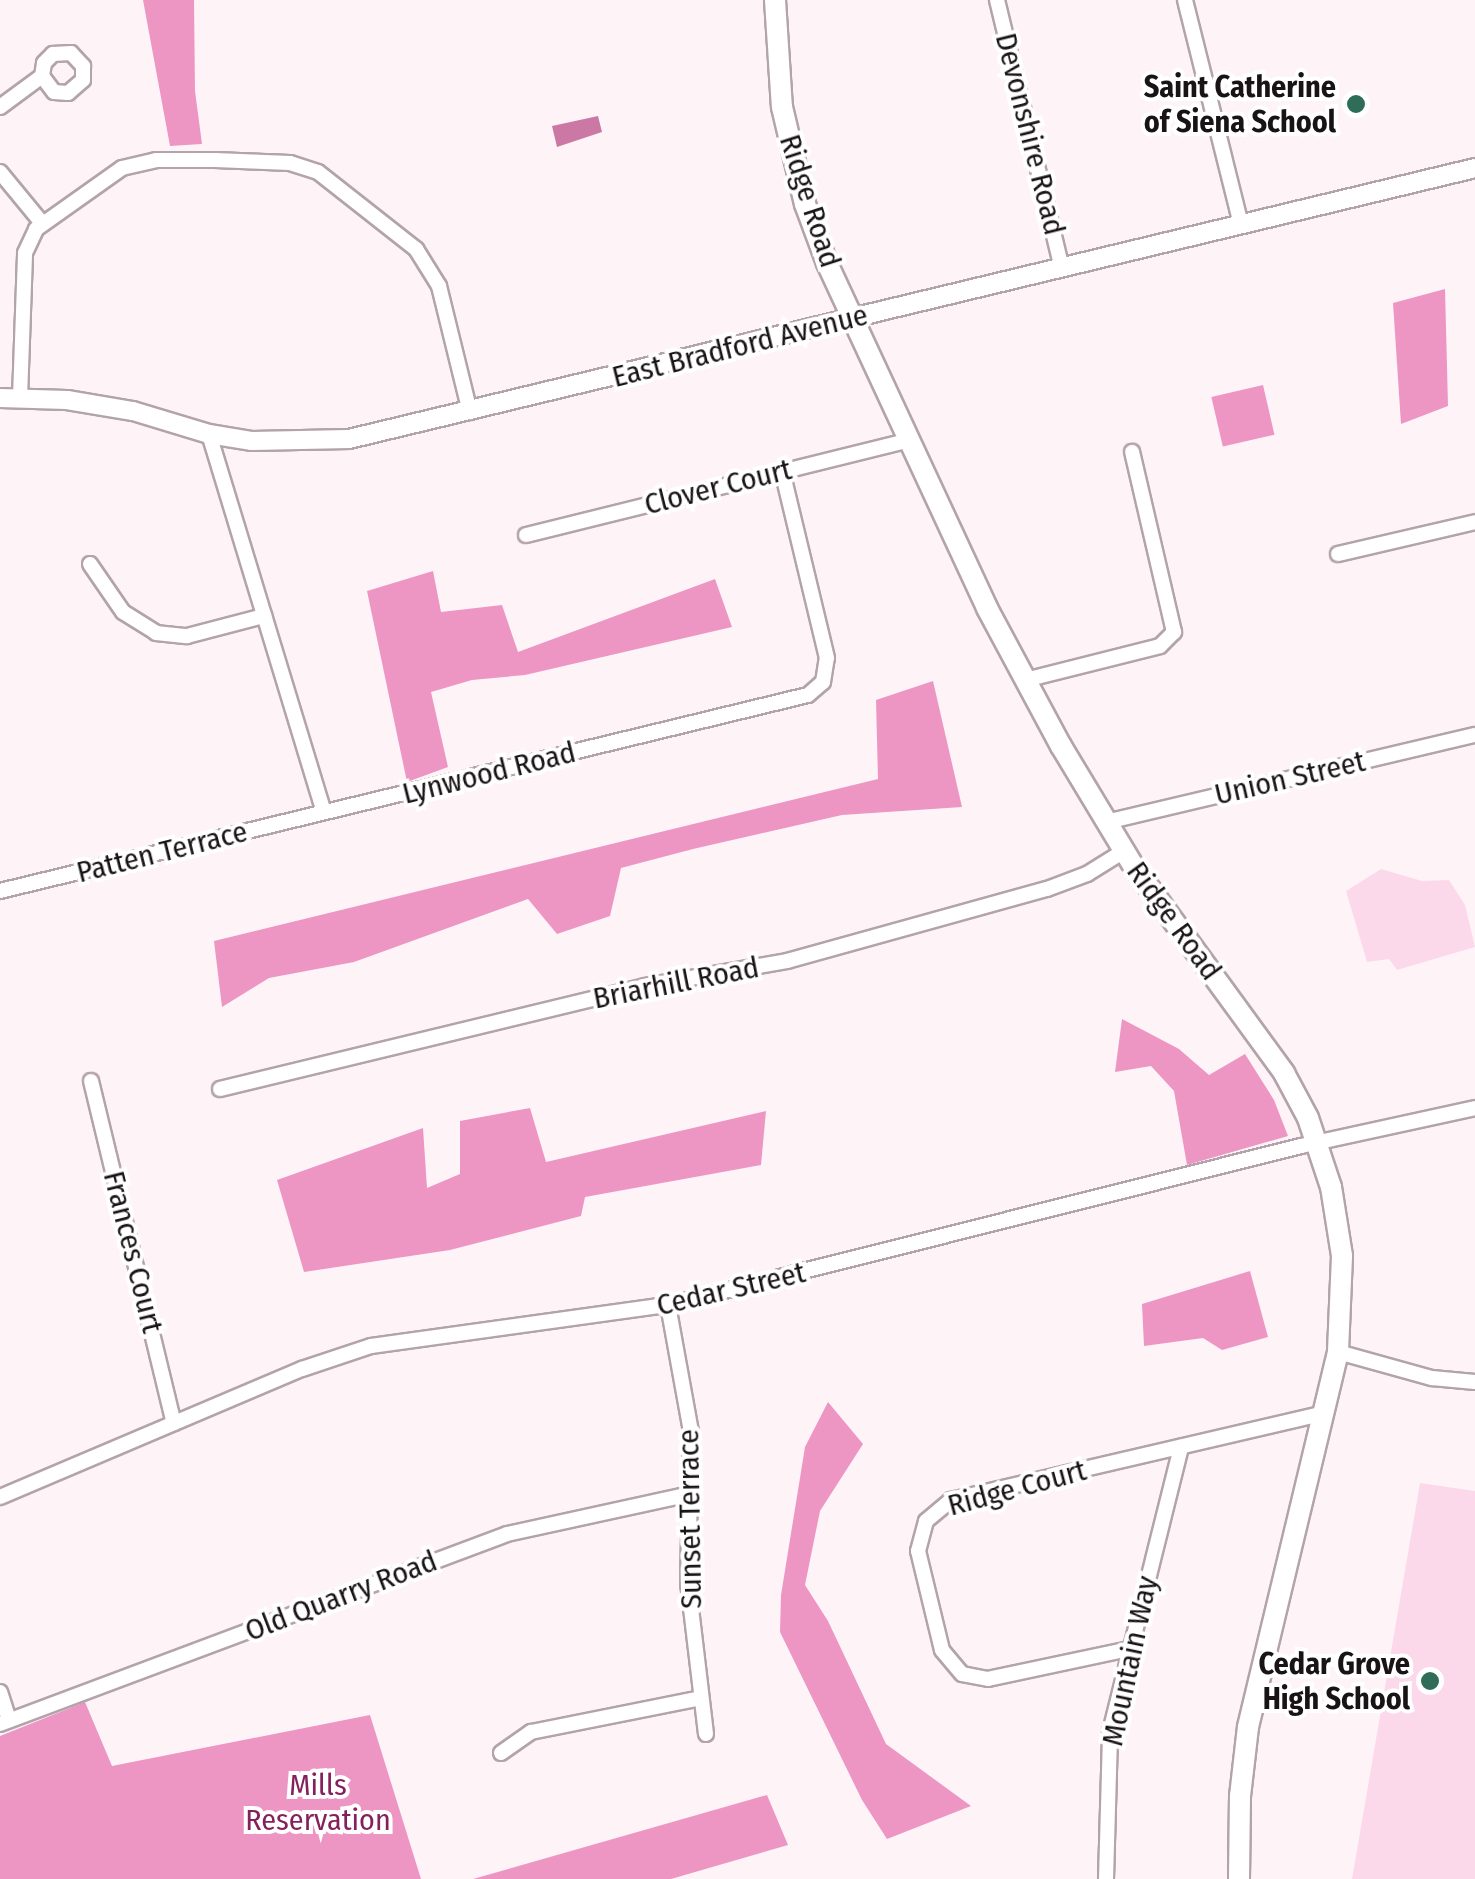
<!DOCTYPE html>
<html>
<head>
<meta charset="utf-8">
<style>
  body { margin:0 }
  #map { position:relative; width:1475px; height:1879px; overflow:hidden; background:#fef4f8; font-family:"Fira Sans Condensed",sans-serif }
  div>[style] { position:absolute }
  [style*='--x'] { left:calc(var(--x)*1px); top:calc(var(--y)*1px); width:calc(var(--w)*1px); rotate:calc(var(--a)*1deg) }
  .green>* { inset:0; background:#fcd9ea }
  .forest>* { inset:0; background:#ed96c3; transform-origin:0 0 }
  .water>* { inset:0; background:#cc78a4 }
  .roads { filter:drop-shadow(2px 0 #b3a3aa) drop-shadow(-2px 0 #b3a3aa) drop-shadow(0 2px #b3a3aa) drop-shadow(0 -2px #b3a3aa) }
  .minor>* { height:14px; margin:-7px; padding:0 7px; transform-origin:7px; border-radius:7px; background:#fff }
  .tertiary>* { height:18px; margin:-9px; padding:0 9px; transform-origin:9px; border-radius:9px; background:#fff }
  .secondary>* { height:20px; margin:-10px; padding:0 10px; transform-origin:10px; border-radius:10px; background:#fff }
  .dots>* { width:28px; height:28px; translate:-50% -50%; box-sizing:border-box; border:5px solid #fff; border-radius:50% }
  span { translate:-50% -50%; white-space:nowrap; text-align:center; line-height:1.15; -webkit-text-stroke:8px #fff; paint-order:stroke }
  .poi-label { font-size:30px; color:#181315; font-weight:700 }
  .right { translate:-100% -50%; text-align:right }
  .street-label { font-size:30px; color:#181315 }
  .park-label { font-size:30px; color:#84205c }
</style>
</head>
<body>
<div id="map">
  <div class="green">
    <div style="clip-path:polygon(1381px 869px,1422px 881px,1449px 880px,1465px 905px,1475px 947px,1397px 970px,1389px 959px,1367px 962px,1346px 891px)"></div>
    <div style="clip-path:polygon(1420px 1483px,1475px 1491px,1475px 1879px,1352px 1879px)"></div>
  </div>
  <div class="forest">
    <div style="clip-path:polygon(143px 0,194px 0,195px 91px,202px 144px,170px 146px)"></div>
    <div style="clip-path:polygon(1445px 289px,1448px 406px,1401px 424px,1393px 303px)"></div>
    <div style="left:1263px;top:385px;width:51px;height:53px;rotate:77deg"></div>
    <div style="clip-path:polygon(433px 571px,441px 612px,502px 605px,518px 652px,715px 579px,732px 627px,525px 675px,472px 680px,431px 692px,448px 767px,407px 782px,367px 591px)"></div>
    <div style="clip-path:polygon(933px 681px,962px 807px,842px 815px,693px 849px,621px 868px,610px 916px,557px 934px,528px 899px,354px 962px,269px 978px,222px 1007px,214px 941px,878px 779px,876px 700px)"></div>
    <div style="clip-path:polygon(1122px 1019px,1179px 1049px,1209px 1075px,1245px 1054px,1274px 1100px,1288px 1136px,1187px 1165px,1174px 1091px,1151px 1066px,1115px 1072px)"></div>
    <div style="clip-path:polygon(530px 1108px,546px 1162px,766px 1111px,761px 1165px,585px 1197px,581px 1216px,450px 1250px,304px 1272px,277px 1180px,423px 1128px,427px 1188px,460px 1174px,460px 1121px)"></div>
    <div style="clip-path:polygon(1250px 1271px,1268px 1337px,1222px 1350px,1203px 1338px,1144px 1346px,1142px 1304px)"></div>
    <div style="clip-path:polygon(828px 1402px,863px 1444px,820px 1511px,805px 1585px,828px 1621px,886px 1744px,971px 1806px,887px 1839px,862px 1800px,780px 1632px,781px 1595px,805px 1447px)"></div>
    <div style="clip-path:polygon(85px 1702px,112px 1766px,370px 1715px,421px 1879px,0 1879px,0 1736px)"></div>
    <div style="clip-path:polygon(767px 1795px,788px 1845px,671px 1879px,473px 1879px)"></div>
  </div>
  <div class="water">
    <div style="clip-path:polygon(598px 116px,602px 132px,557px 147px,552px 126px)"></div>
  </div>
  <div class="roads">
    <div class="minor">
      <div style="--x:997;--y:0;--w:276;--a:76.4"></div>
      <div style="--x:1185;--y:0;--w:232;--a:76"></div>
      <div style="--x:0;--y:107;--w:52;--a:-36.4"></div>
      <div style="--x:42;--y:76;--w:13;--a:-81"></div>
      <div style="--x:44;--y:63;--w:13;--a:-45"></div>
      <div style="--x:53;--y:54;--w:18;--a:-3"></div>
      <div style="--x:71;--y:53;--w:18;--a:47"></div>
      <div style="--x:83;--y:66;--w:14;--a:90"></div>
      <div style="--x:83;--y:80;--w:20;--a:139"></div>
      <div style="--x:68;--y:93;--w:14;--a:-176"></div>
      <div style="--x:54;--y:92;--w:20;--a:-127"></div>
      <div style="--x:0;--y:172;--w:66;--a:50.5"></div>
      <div style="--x:20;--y:398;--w:145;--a:-88"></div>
      <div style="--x:25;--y:253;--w:26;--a:-65"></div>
      <div style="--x:36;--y:229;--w:105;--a:-35.3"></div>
      <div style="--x:122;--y:168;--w:35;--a:-13"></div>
      <div style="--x:156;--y:160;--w:59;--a:0"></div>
      <div style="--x:215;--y:160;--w:75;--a:2.3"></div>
      <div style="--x:290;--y:163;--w:29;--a:18"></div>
      <div style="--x:318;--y:172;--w:125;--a:38.2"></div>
      <div style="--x:416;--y:249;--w:44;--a:58.1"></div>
      <div style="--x:439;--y:286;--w:130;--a:76.2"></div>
      <div style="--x:209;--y:434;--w:395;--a:73.1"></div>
      <div style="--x:526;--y:535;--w:396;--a:-13.9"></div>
      <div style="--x:1338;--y:554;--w:141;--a:-13.1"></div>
      <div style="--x:90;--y:564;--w:58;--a:55.5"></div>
      <div style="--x:123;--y:612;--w:39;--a:32"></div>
      <div style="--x:156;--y:633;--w:31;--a:6"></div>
      <div style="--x:187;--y:636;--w:80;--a:-14.6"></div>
      <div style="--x:1025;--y:680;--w:139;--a:-14.1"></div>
      <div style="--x:1160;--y:646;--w:20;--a:-45"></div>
      <div style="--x:1174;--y:632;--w:185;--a:-103.1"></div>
      <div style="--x:1106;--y:822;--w:379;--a:-13.3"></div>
      <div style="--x:0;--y:891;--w:831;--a:-13.64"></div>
      <div style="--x:808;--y:695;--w:20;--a:-41"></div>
      <div style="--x:823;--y:682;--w:24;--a:-81"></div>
      <div style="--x:827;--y:658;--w:192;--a:-103.5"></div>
      <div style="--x:91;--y:1081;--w:352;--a:76.4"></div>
      <div style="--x:220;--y:1089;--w:437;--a:-13.6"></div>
      <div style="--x:645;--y:986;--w:144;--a:-10"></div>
      <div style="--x:787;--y:961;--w:270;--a:-15.5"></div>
      <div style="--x:1047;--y:889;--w:43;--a:-20.6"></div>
      <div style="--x:1087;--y:874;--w:44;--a:-31.9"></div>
      <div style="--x:668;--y:1305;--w:129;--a:79.7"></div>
      <div style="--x:691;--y:1432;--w:151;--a:91.1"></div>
      <div style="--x:688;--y:1583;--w:152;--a:83.2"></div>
      <div style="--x:1338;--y:1352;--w:98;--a:15.5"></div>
      <div style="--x:1432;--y:1378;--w:43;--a:5.3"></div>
      <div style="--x:0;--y:1497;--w:328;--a:-23"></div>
      <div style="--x:302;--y:1369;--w:73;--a:-18.4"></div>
      <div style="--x:371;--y:1346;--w:300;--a:-7.9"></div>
      <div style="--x:668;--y:1305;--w:653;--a:-14.1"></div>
      <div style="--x:1301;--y:1146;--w:178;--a:-12.3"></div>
      <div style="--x:1129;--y:1649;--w:144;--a:168"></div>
      <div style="--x:988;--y:1679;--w:26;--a:-169"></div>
      <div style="--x:962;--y:1674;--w:31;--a:-130"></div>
      <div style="--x:942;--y:1650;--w:102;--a:-103.6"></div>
      <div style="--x:918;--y:1551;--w:31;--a:-75"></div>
      <div style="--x:926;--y:1521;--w:33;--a:-40"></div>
      <div style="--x:951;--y:1500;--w:383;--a:-13.1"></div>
      <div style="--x:0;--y:1692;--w:29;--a:72"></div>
      <div style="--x:0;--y:1724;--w:541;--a:-20.54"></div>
      <div style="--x:507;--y:1534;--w:187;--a:-12.3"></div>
      <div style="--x:501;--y:1753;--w:37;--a:-35"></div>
      <div style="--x:531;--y:1732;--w:173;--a:-11.3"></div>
      <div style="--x:1106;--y:1879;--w:147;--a:-88.4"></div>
      <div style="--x:1110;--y:1732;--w:294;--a:-76"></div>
    </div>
    <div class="tertiary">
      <div style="--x:0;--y:398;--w:67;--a:1.7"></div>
      <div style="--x:67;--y:400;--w:67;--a:9.5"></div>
      <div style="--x:133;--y:411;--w:79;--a:16.8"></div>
      <div style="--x:209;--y:434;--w:44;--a:9.2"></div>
      <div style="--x:252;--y:441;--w:97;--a:-1.2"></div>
      <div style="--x:349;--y:439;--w:1158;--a:-13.53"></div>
    </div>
    <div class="secondary">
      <div style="--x:775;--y:0;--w:107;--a:86.3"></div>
      <div style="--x:782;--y:107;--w:100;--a:76.7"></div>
      <div style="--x:805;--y:204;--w:63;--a:69.6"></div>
      <div style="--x:827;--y:263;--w:380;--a:65.1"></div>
      <div style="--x:987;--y:608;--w:157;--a:61.8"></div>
      <div style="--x:1061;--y:746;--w:141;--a:58.9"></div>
      <div style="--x:1134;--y:867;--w:255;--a:53.9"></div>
      <div style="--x:1284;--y:1073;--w:51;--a:61.9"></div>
      <div style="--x:1308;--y:1118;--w:73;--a:71.6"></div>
      <div style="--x:1331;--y:1187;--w:70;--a:80.9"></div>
      <div style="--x:1342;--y:1256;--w:96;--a:92.4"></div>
      <div style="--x:1338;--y:1352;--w:386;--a:103.5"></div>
      <div style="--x:1248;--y:1727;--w:69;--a:96.6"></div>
      <div style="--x:1240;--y:1796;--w:83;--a:90.7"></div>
    </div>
  </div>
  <div class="dots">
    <div style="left:1356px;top:104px;background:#306d58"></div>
    <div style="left:1430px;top:1681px;background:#306d58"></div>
  </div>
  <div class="poi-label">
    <span class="right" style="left:1336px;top:104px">Saint Catherine<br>of Siena School</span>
    <span class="right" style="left:1410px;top:1681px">Cedar Grove<br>High School</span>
  </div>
  <div class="street-label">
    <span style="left:1030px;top:134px;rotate:76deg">Devonshire Road</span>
    <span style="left:810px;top:201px;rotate:72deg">Ridge Road</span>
    <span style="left:740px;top:346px;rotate:-14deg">East Bradford Avenue</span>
    <span style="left:718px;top:487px;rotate:-14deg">Clover Court</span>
    <span style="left:489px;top:773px;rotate:-14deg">Lynwood Road</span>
    <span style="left:1290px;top:778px;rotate:-13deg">Union Street</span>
    <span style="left:162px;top:852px;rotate:-14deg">Patten Terrace</span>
    <span style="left:1174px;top:921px;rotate:54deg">Ridge Road</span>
    <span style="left:676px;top:983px;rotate:-11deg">Briarhill Road</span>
    <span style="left:133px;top:1252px;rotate:76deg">Frances Court</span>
    <span style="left:731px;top:1289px;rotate:-13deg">Cedar Street</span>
    <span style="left:1017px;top:1488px;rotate:-15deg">Ridge Court</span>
    <span style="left:690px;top:1519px;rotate:-91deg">Sunset Terrace</span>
    <span style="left:341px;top:1596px;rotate:-21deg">Old Quarry Road</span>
    <span style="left:1130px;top:1661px;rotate:-78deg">Mountain Way</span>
  </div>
  <div class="park-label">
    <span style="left:318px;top:1802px">Mills<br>Reservation</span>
  </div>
</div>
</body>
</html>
